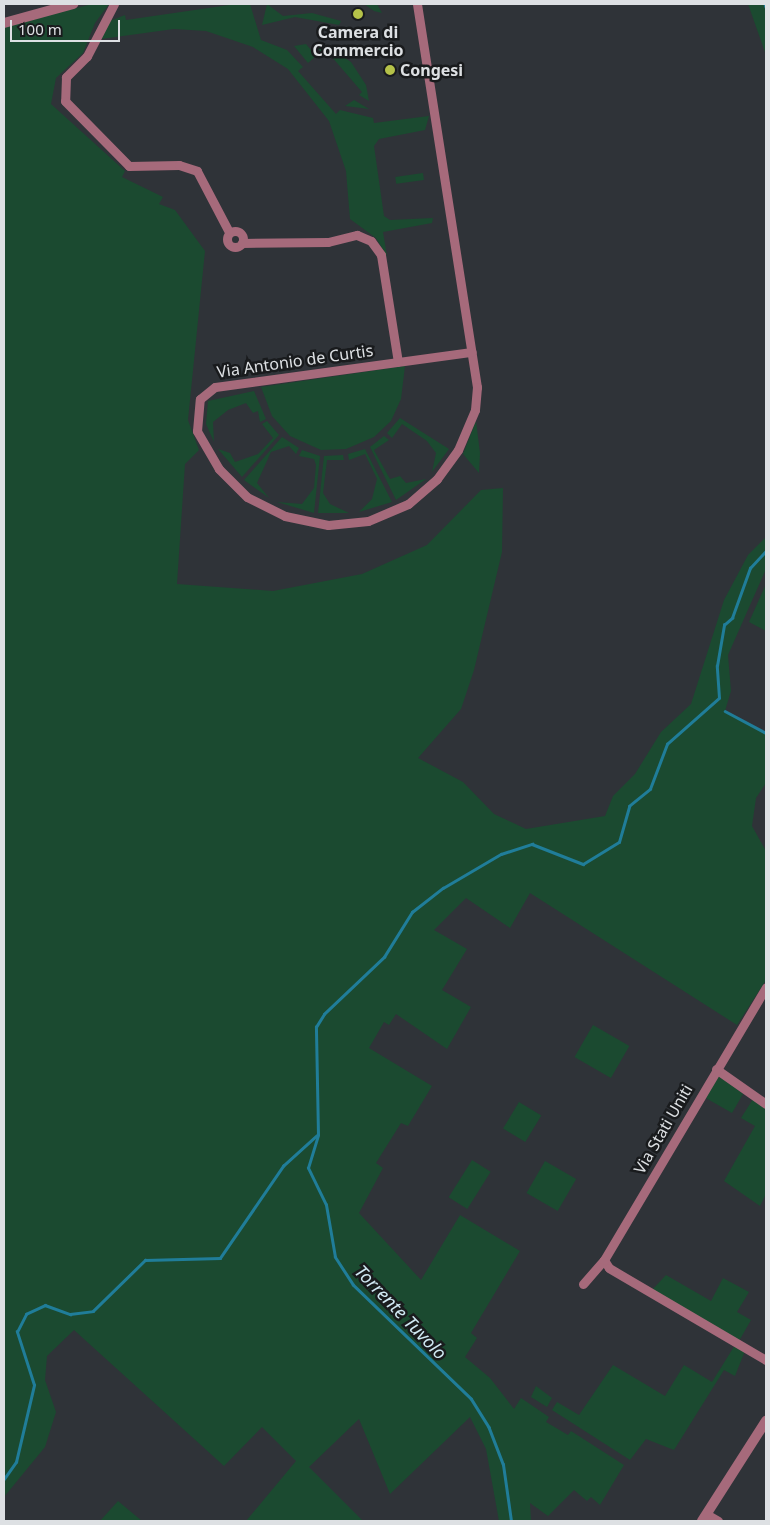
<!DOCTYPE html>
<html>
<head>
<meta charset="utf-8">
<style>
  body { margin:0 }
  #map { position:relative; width:770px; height:1525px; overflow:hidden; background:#2f3338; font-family:"Noto Sans",sans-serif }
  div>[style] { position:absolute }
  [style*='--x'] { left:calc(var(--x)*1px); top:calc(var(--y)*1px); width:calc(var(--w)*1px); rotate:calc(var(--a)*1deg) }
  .green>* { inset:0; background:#1b4a30; transform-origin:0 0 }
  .stream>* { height:2.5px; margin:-1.25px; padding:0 1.25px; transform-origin:1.25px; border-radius:1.25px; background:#207d99 }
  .minor>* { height:9px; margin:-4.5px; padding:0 4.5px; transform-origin:4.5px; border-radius:4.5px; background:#a66a7b }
  .minor>.ring { margin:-4.5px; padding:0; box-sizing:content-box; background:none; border:9px solid #a66a7b; border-radius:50% }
  .tertiary>* { height:10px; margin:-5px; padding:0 5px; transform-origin:5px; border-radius:5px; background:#a66a7b }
  .dots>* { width:14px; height:14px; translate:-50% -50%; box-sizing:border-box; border:2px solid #191b1d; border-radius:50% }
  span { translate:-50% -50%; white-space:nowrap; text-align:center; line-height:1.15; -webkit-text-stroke:5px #191b1d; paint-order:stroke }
  .poi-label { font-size:16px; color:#dde0e3; font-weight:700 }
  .left { translate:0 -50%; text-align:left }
  .street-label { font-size:16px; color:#dde0e3 }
  .water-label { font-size:18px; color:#d0e9f3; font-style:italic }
  .frame { position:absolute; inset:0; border:5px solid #dde0e3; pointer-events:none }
  .scale { position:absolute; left:10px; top:20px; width:110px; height:22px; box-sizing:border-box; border:2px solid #dde0e3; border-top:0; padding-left:6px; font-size:15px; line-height:18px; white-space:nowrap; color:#dde0e3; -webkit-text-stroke:4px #191b1d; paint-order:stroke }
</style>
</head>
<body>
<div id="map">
  <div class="green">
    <div style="clip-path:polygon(92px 4px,109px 4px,95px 23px,83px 53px,56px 78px,51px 104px,125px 171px,122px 177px,163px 197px,159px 204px,175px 210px,205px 251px,188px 420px,199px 450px,185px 464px,177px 584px,273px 591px,362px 574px,427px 545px,481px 490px,503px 488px,502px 552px,474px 670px,461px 709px,418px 758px,463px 782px,494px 814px,526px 829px,605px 816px,613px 796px,635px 774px,661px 732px,691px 704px,724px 600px,748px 555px,766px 537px,766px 569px,728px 655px,731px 691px,725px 711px,766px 733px,766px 783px,756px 798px,752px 826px,766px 851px,766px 980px,737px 1025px,530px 893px,510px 928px,466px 898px,434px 930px,467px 949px,442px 990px,471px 1007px,447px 1049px,396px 1014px,389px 1025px,384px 1022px,369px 1048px,432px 1086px,408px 1126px,401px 1123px,376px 1163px,383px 1168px,359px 1213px,421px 1280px,460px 1215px,520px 1251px,471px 1333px,477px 1338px,465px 1357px,490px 1378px,514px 1409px,521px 1398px,549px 1417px,546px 1422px,568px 1435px,571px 1431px,624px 1465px,600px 1505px,591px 1497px,587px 1501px,574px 1490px,548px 1516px,530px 1503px,531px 1521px,499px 1521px,486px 1449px,470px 1417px,390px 1494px,359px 1419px,309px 1467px,363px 1521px,246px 1521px,296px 1461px,262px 1427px,224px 1466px,74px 1330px,47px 1356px,45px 1380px,56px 1412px,45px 1447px,4px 1497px,4px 27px)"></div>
    <div style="clip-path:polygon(236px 4px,250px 4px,261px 40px,287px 50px,303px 67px,298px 71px,336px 114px,340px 110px,373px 118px,374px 123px,429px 116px,425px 130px,379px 139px,374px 146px,384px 216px,390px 220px,433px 218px,432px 223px,383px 232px,387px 256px,376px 238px,350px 219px,346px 171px,329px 121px,288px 69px,253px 47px,206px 31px,174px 29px,101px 39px,107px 22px,125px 15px,126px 20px)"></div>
    <div style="clip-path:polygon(267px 4px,283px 16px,312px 13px,341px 21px,339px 25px,295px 17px,262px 25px)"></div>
    <div style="clip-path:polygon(364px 4px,377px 4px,382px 13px,374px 11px)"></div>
    <div style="clip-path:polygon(748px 4px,766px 4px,766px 55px)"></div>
    <div style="clip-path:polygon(314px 43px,329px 47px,351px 62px,366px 85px,369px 101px,359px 95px,362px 92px,325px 49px,321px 52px)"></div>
    <div style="clip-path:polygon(306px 44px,316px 56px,308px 63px,294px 46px)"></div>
    <div style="clip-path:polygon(354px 100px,369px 109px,345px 106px)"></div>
    <div style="left:423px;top:173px;width:7px;height:28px;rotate:82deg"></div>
    <div style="clip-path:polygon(405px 366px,401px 399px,391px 421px,374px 437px,346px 449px,321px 450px,290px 436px,272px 416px,261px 387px)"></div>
    <div style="clip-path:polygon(254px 391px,266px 419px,260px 422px,258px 411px,253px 413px,246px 403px,228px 410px,213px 422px,214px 442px,206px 424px,208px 401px)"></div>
    <div style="clip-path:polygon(400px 418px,449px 449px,432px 472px,436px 453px,427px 441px,402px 424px,392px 438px,387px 433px)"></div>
    <div style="clip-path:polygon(267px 421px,279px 435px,242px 477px,218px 449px,230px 453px,235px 462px,258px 454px,273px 438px,262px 424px)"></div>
    <div style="clip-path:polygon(476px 421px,480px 453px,479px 473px,463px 454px)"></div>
    <div style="clip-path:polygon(384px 436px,389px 440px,374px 450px,390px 479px,400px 476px,406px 483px,426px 479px,396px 500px,370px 447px)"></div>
    <div style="clip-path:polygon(282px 437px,299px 448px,296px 454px,289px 446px,271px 452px,257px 483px,269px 498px,244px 480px)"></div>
    <div style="clip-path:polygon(365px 449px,392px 502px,359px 512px,372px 499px,377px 479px,365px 454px,349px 460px,348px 454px)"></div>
    <div style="clip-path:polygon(302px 450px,320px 456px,314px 513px,277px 502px,302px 504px,314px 488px,316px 465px,314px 459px,299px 456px)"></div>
    <div style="clip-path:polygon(343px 455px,344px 460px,327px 460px,323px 493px,330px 504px,349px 513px,318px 513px,324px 456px)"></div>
    <div style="clip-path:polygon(766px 584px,766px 631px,749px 622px)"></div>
    <div style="left:593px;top:1025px;width:42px;height:37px;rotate:30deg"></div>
    <div style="clip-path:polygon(717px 1074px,743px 1094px,732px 1113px,704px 1097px)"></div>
    <div style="clip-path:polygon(753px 1099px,766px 1109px,766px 1194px,760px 1206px,724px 1181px,755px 1126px,741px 1118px)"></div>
    <div style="left:519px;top:1102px;width:26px;height:31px;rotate:31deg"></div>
    <div style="left:472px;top:1160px;width:22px;height:44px;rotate:32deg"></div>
    <div style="left:545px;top:1161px;width:36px;height:37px;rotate:30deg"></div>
    <div style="clip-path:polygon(666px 1275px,711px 1301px,723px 1278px,749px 1292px,737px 1312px,751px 1320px,739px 1341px,652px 1290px)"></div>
    <div style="clip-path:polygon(735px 1345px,745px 1351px,735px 1376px,724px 1370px,674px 1450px,646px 1439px,630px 1460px,552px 1410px,557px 1402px,579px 1415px,613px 1365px,665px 1396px,684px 1365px,712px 1382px)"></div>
    <div style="clip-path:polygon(536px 1386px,552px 1398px,547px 1407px,531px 1397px)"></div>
    <div style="clip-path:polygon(118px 1501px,142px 1521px,100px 1521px)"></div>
  </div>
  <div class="stream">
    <div style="--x:765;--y:4;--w:3;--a:72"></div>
    <div style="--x:725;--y:711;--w:47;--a:28.2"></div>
    <div style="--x:4;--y:1479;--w:21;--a:-55"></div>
    <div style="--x:16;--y:1462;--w:79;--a:-76.8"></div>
    <div style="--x:34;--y:1385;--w:56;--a:-107.8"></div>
    <div style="--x:17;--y:1332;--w:20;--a:-63"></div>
    <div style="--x:26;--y:1314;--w:21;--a:-25"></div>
    <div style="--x:45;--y:1305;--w:27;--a:20"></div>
    <div style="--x:70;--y:1314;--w:23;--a:-7"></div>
    <div style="--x:93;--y:1311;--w:73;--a:-44.4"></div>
    <div style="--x:145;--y:1260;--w:75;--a:-1.5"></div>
    <div style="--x:220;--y:1258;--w:112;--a:-55.6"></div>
    <div style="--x:283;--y:1166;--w:45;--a:-42.3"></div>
    <div style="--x:511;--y:1521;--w:57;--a:-98.1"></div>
    <div style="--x:503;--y:1465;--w:40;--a:-111"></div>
    <div style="--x:489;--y:1428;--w:34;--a:-122"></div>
    <div style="--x:471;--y:1399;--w:164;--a:-136"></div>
    <div style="--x:353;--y:1285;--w:33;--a:-123"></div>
    <div style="--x:335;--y:1257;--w:53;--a:-99.8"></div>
    <div style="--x:326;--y:1205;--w:41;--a:-115.9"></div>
    <div style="--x:308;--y:1168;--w:34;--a:-73"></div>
    <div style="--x:318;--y:1135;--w:108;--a:-91.1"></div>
    <div style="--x:316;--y:1027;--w:15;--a:-58"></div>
    <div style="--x:324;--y:1014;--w:83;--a:-43.5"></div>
    <div style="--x:384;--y:957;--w:53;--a:-58.1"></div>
    <div style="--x:412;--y:912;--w:39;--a:-38"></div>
    <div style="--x:443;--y:888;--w:67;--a:-30.4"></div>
    <div style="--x:501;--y:854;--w:33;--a:-18"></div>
    <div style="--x:532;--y:844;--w:55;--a:21.4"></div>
    <div style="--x:583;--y:864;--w:42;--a:-31.4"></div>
    <div style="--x:619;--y:842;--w:37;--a:-74"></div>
    <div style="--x:629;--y:806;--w:27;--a:-39"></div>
    <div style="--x:650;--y:789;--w:48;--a:-69.3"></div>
    <div style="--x:667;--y:744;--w:69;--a:-41.5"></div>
    <div style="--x:719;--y:698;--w:32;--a:-94"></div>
    <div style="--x:717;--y:666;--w:42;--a:-80.3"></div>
    <div style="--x:724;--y:625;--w:11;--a:-41"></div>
    <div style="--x:732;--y:618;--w:53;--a:-70.2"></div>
    <div style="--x:750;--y:568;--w:23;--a:-47"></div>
  </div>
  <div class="minor">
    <div style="--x:114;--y:4;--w:59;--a:117.4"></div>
    <div style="--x:87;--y:56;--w:30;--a:135"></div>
    <div style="--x:66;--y:77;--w:24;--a:92"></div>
    <div style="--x:65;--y:101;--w:91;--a:45.4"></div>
    <div style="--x:129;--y:166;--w:50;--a:-1.1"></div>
    <div style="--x:179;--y:165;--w:19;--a:18"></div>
    <div style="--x:197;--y:171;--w:69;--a:62.3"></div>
    <div style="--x:417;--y:4;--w:388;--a:81.1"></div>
    <div style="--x:477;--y:387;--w:23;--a:95"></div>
    <div style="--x:475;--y:410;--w:43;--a:113"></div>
    <div style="--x:458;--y:450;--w:36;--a:126"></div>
    <div style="--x:437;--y:479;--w:38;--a:139"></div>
    <div style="--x:408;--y:504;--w:43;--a:157"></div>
    <div style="--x:368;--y:521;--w:40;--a:174.3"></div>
    <div style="--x:328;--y:525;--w:44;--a:-168.2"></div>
    <div style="--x:285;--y:516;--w:42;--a:-153.4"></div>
    <div style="--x:247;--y:497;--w:40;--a:-135"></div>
    <div style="--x:219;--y:469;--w:44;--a:-120.1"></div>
    <div style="--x:197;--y:431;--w:32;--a:-85"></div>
    <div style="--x:200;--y:399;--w:19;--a:-39"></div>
    <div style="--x:215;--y:387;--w:259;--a:-7.8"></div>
    <div class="ring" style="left:227px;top:231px;width:7px;height:7px"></div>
    <div style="--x:242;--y:243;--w:86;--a:-0.7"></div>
    <div style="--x:328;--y:242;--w:30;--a:-14"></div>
    <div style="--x:357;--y:235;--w:15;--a:23"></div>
    <div style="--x:371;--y:241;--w:17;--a:54"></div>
    <div style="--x:381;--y:255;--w:108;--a:81"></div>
    <div style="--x:716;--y:1069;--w:61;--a:35"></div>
    <div style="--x:604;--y:1260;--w:9;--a:58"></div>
    <div style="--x:609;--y:1268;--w:182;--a:30.4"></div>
    <div style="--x:583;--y:1284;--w:32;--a:-49"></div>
    <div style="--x:604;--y:1260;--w:317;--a:-59.3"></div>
    <div style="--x:706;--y:1514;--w:14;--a:30"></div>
  </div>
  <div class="tertiary">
    <div style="--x:4;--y:23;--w:72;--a:-15.4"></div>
    <div style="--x:702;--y:1521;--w:119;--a:-57.4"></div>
  </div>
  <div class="dots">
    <div style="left:358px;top:14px;background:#b5c249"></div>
    <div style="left:390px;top:70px;background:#b5c249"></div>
  </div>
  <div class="poi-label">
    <span style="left:358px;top:41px">Camera di<br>Commercio</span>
    <span class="left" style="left:400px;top:70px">Congesi</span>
  </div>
  <div class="street-label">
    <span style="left:295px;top:361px;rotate:-8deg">Via Antonio de Curtis</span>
    <span style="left:663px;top:1129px;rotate:-60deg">Via Stati Uniti</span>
  </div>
  <div class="water-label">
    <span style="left:401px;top:1312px;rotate:46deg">Torrente Tuvolo</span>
  </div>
  <div class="frame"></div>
  <div class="scale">100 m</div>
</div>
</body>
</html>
